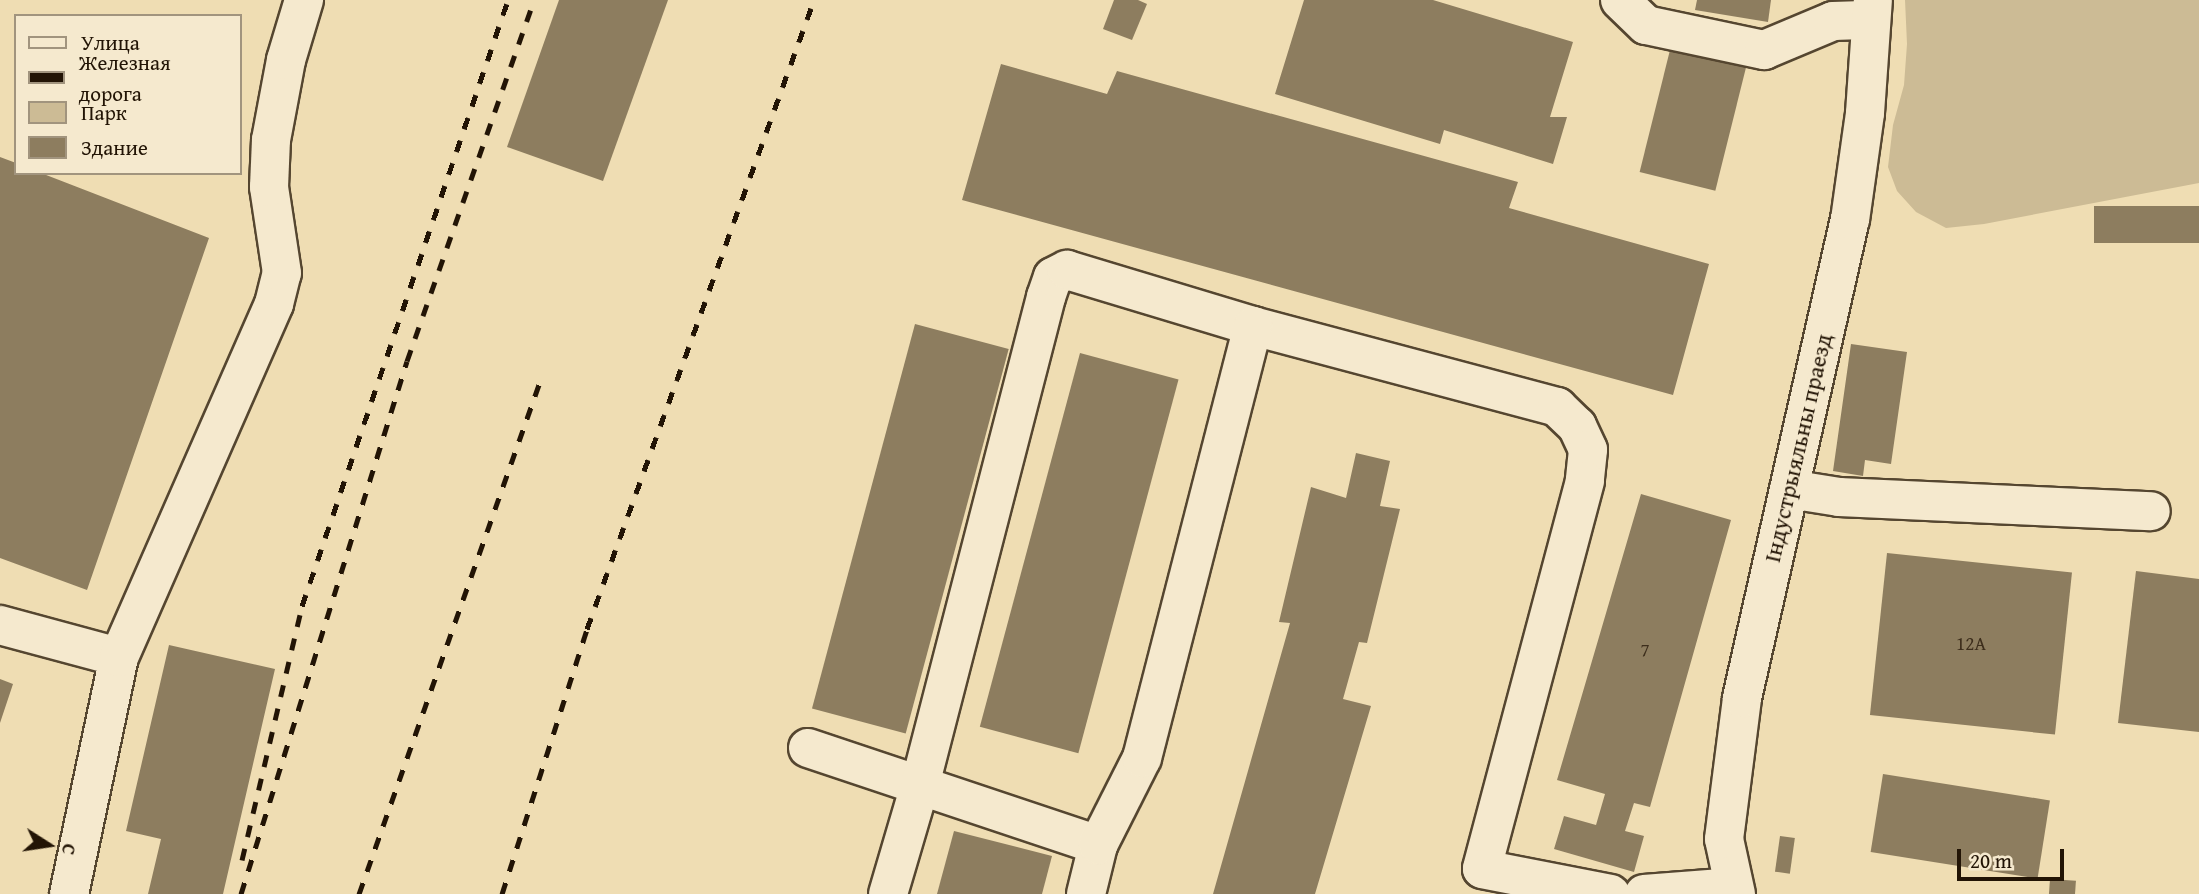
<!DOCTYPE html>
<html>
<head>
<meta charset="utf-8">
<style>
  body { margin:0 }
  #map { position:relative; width:2199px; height:894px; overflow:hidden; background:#efddb3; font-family:"Gentium Book Plus",serif }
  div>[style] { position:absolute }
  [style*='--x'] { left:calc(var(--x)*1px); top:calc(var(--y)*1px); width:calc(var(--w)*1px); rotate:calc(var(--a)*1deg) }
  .green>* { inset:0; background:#ccbb95 }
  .building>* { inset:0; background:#8d7d5f; transform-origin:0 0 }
  .roads { filter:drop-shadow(2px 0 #554630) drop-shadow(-2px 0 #554630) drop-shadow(0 2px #554630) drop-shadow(0 -2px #554630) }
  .minor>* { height:38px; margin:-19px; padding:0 19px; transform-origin:19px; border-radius:19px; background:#f5e9ce }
  .rail>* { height:5px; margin-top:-2.5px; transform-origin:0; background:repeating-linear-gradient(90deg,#221405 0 12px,transparent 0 24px) }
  span { translate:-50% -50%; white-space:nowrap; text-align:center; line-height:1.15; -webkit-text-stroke:6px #f5e9ce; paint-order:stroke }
  .number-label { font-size:19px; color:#3d2e1c }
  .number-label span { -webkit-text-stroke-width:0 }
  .street-label { font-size:23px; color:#221405 }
  .legend { position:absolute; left:14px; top:14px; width:228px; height:161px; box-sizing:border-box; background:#f5e9ce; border:2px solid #a1947e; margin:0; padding:9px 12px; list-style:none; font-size:21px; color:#221405 }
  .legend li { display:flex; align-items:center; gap:14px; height:35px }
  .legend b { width:35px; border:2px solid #a1947e }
  .north { position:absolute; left:14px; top:810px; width:70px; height:70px; -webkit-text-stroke:5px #f5e9ce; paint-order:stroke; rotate:102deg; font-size:19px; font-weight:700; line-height:28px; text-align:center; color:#221405 }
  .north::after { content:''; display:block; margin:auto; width:24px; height:32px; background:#221405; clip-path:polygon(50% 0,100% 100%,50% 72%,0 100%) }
  .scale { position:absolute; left:1957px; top:849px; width:107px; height:32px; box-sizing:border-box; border:4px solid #221405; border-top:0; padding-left:9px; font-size:21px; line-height:24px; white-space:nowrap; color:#221405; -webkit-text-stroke:5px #f5e9ce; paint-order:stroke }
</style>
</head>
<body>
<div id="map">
  <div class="green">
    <div style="clip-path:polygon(1905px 0,2199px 0,2199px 183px,1984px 224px,1946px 228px,1916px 212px,1897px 191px,1888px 167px,1893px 125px,1904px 85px,1907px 44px)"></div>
  </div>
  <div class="building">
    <div style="clip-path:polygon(559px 0,668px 0,603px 181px,507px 147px)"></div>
    <div style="clip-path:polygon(1114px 0,1138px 0,1147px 4px,1132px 40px,1103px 29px)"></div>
    <div style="clip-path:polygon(1304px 0,1433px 0,1573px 42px,1550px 117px,1567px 117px,1553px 164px,1444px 130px,1440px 144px,1275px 94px)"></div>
    <div style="clip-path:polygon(1697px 0,1771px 0,1768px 22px,1695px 10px)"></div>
    <div style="left:1673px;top:38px;width:78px;height:138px;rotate:14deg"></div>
    <div style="clip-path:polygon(1001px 64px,1107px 94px,1117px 71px,1518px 182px,1509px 208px,1709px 264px,1673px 395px,962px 200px)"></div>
    <div style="clip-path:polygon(0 157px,16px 163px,16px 173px,41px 173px,209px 238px,87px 590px,0 558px)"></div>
    <div style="left:2199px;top:206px;width:37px;height:105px;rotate:90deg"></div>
    <div style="left:915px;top:324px;width:97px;height:398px;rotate:15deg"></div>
    <div style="clip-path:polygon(1851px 344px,1907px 352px,1891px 464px,1865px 460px,1863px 476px,1833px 471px)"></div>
    <div style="left:1080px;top:353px;width:102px;height:387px;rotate:15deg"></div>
    <div style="clip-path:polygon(1356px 453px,1390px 461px,1380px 506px,1400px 509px,1367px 643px,1359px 642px,1343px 699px,1371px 706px,1315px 894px,1213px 894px,1290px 623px,1279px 622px,1311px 487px,1346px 498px)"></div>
    <div style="clip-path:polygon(1641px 494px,1731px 520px,1650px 807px,1634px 803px,1625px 831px,1644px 836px,1634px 872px,1554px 849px,1564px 816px,1596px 825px,1605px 794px,1557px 780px)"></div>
    <div style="left:1887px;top:553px;width:186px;height:163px;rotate:6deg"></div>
    <div style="clip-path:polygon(2136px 571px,2199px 579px,2199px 732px,2118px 723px)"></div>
    <div style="clip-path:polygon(169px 645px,275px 669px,223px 894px,148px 894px,161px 839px,126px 831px)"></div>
    <div style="clip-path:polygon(0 679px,13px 684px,0 723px)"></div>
    <div style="left:1883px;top:774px;width:169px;height:79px;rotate:9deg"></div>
    <div style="clip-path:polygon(954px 831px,1052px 856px,1042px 894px,937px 894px)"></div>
    <div style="left:1780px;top:836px;width:15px;height:36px;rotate:8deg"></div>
    <div style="left:2050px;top:879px;width:26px;height:15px;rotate:4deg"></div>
  </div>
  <div class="roads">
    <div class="minor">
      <div style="--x:1620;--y:0;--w:36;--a:44"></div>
      <div style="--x:1646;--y:25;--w:121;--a:12"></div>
      <div style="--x:1764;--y:50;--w:75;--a:-22.8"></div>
      <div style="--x:1833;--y:21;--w:38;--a:-2"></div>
      <div style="--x:1789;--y:489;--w:51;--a:9.1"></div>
      <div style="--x:1839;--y:497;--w:312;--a:2.6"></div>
      <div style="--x:0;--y:625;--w:123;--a:15.1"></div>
      <div style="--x:808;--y:748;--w:306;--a:18.5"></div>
      <div style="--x:69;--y:894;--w:242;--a:-78.1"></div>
      <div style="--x:119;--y:657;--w:386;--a:-66.3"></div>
      <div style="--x:274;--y:304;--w:32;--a:-76"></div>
      <div style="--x:282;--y:273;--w:87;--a:-98.6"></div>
      <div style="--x:269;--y:187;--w:47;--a:-87.6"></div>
      <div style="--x:271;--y:140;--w:81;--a:-79.4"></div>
      <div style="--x:286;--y:60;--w:63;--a:-73.3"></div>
      <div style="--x:888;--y:894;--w:114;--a:-73.6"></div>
      <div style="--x:920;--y:785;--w:504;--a:-75.52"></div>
      <div style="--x:1046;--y:297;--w:21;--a:-71"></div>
      <div style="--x:1053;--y:277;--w:16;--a:-27"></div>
      <div style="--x:1067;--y:270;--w:194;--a:16.8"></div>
      <div style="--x:1253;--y:326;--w:315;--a:14.9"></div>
      <div style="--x:1557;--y:407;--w:28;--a:44"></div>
      <div style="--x:1577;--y:426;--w:26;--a:65"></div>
      <div style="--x:1588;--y:450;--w:31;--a:96"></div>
      <div style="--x:1585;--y:481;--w:401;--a:104.9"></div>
      <div style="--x:1482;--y:869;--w:131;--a:11"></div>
      <div style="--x:1086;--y:894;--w:50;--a:-76.2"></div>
      <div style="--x:1098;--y:845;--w:97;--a:-63.2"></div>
      <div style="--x:1142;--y:758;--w:446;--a:-75.6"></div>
      <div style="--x:1644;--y:894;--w:88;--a:-4.5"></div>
      <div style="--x:1736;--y:894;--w:56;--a:-102.3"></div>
      <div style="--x:1724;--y:839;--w:142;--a:-82.7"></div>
      <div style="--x:1742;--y:698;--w:490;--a:-77.3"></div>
      <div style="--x:1850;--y:220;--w:108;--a:-82"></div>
      <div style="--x:1865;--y:113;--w:113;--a:-86"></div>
    </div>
  </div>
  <div class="rail">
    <div style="--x:242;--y:860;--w:261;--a:-76.7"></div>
    <div style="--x:302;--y:606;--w:640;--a:-71.23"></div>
    <div style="--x:241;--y:894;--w:558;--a:-72.7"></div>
    <div style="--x:407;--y:361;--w:383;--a:-70.6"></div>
    <div style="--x:359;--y:894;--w:546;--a:-70.54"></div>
    <div style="--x:502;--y:894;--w:278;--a:-72.2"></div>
    <div style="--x:587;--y:629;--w:669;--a:-70.16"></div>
  </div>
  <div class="number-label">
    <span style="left:1971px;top:644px">12А</span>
    <span style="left:1645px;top:650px">7</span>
  </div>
  <div class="street-label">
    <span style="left:1798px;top:448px;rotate:-77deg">Індустрыяльны праезд</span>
  </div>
  <ul class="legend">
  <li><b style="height:9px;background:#f5e9ce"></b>Улица</li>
  <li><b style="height:9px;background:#221405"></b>Железная дорога</li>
  <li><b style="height:19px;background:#ccbb95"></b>Парк</li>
  <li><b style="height:19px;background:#8d7d5f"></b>Здание</li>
  </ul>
  <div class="north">С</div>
  <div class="scale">20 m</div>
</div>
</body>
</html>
